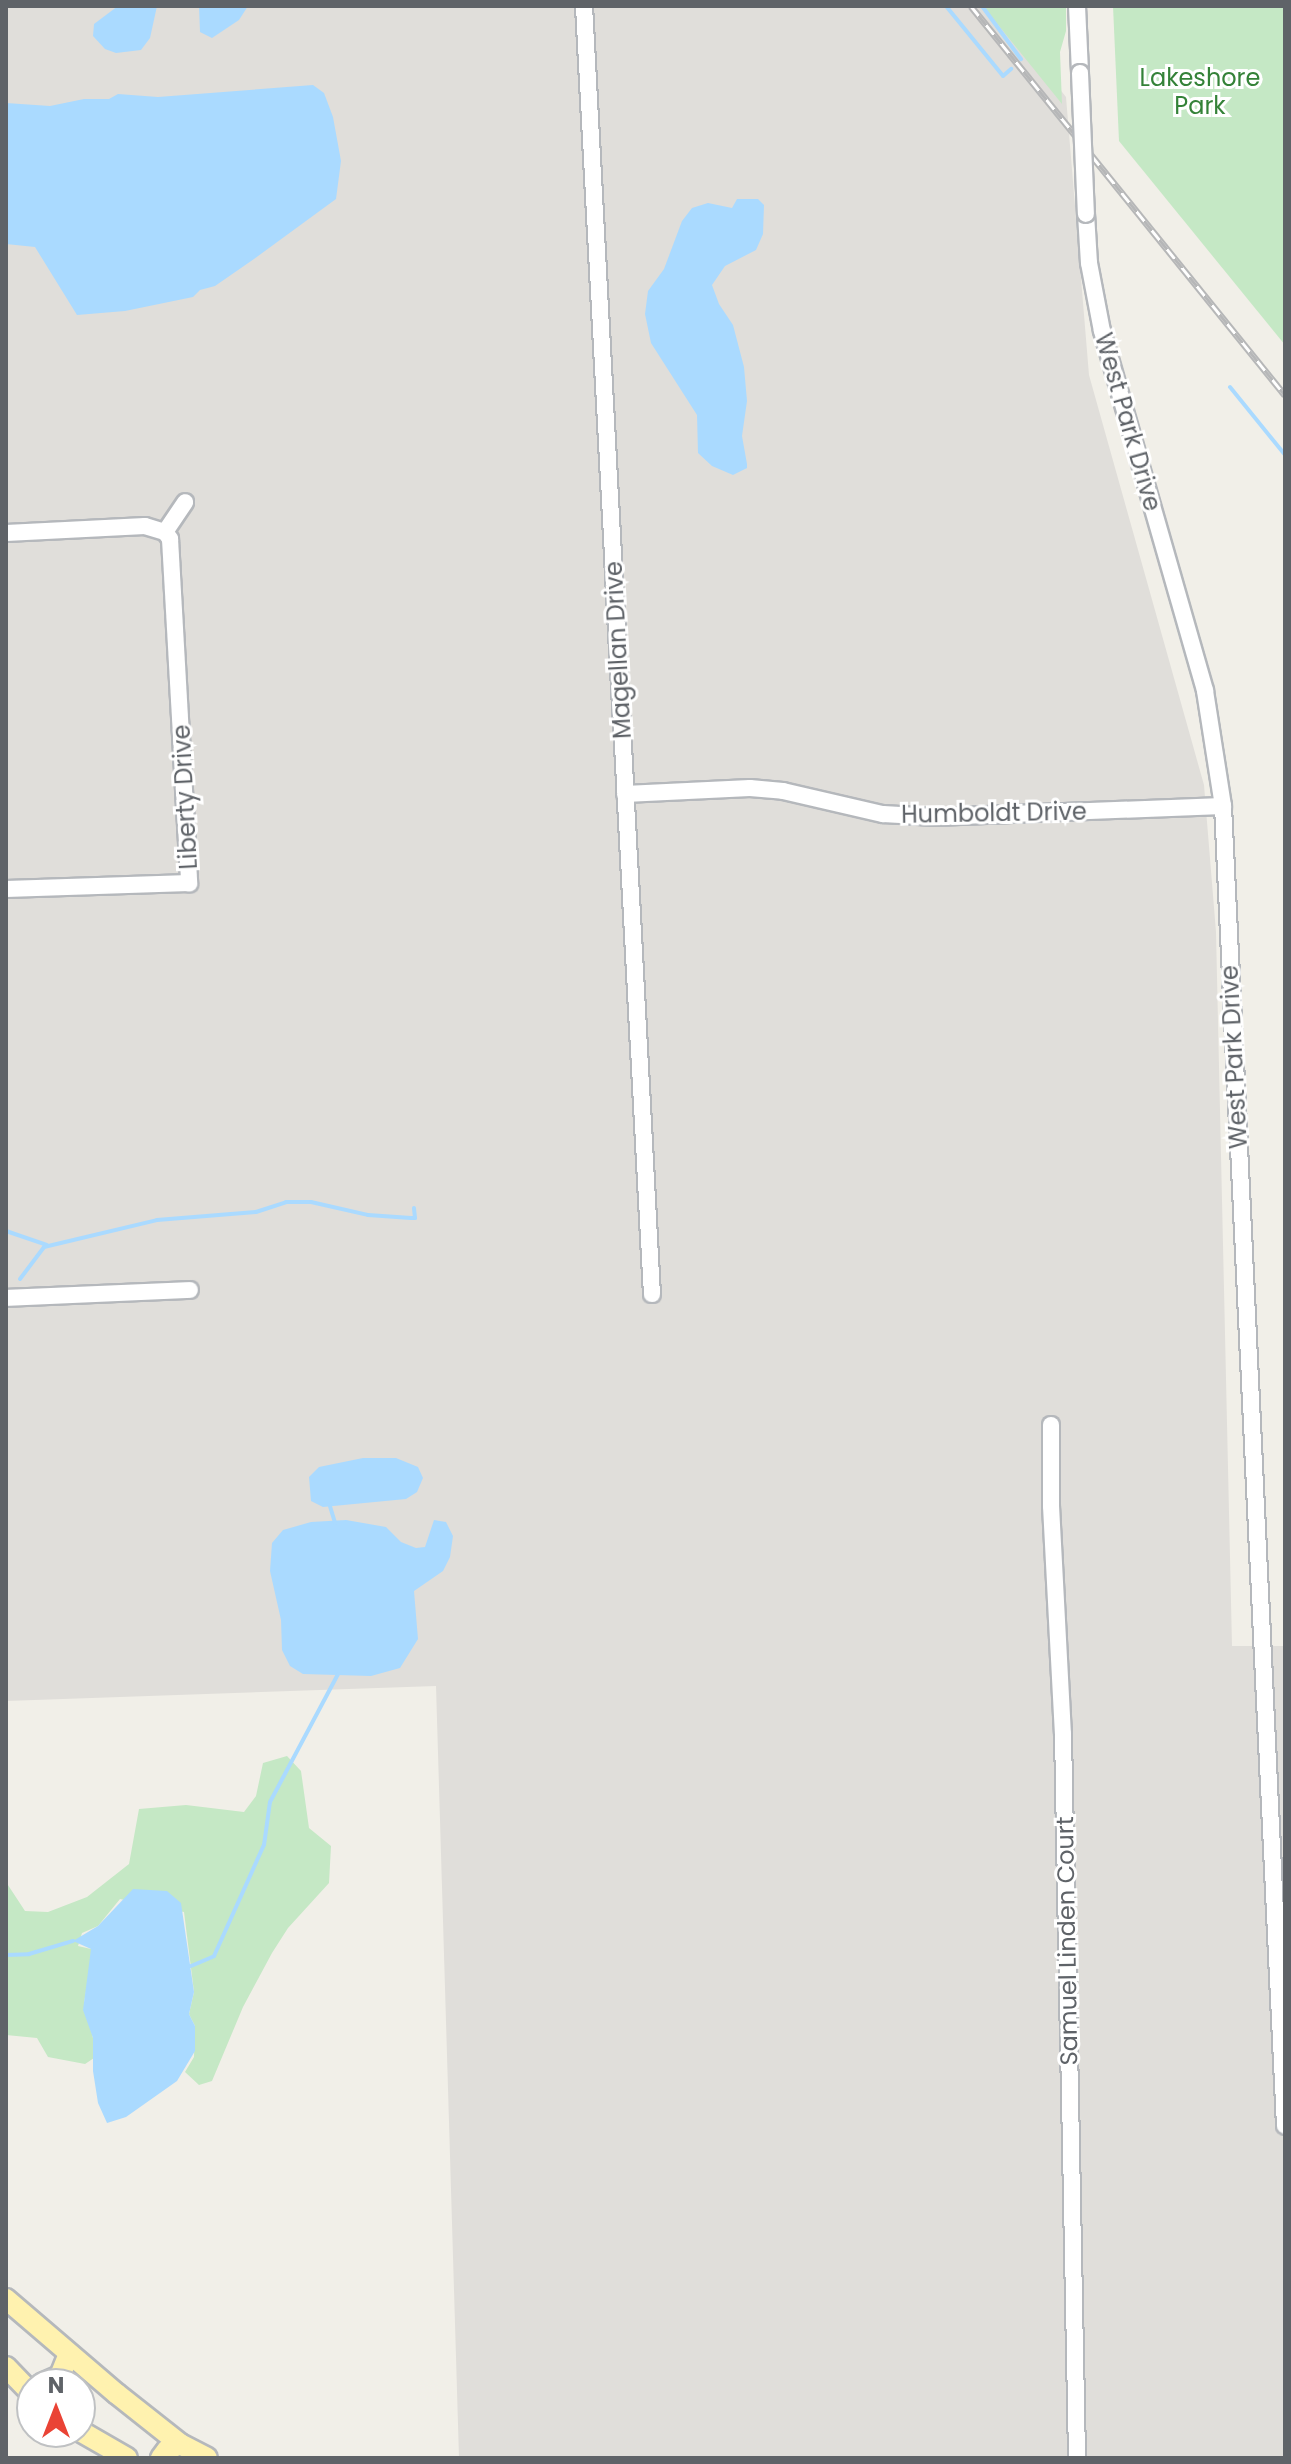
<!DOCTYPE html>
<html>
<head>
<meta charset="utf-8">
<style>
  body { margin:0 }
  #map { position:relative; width:1291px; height:2464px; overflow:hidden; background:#f1efe8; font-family:Poppins,sans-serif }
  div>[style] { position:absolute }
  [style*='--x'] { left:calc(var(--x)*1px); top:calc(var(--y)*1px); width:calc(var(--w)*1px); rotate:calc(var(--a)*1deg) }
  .industrial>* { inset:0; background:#e0deda }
  .green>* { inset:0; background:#c5e8c5 }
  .water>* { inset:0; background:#aadaff }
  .stream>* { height:4px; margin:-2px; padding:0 2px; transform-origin:2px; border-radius:2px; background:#aadaff }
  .roads { filter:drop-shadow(2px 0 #b5b8bc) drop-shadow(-2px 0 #b5b8bc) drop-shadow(0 2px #b5b8bc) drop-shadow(0 -2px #b5b8bc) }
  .minor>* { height:16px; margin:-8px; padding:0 8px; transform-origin:8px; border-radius:8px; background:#fff }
  .major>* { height:20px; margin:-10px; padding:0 10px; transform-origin:10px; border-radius:10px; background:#fff2af }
  .rail>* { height:7px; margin-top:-3.5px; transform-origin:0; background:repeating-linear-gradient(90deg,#fff 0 12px,#b6b7b8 0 24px); box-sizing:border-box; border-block:2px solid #b6b7b8 }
  .bridges { filter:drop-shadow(2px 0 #b5b8bc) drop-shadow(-2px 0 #b5b8bc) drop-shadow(0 2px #b5b8bc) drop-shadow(0 -2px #b5b8bc) }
  .minor-bridge>* { height:16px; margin:-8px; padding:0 8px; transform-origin:8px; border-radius:8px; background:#fff }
  span { translate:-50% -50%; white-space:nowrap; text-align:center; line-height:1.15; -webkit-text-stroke:6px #fff; paint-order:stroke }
  .park-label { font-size:24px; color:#348238 }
  .street-label { font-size:24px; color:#5f6368 }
  .frame { position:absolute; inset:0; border:8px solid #5f6368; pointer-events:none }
  .north { position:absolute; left:16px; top:2368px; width:80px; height:80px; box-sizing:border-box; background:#fff; border:2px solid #bfc1c3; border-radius:50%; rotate:0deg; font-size:22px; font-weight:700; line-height:32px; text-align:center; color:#5f6368 }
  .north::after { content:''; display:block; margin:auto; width:28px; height:36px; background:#ea4335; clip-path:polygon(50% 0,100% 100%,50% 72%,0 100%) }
</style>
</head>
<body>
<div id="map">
  <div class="industrial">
    <div style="clip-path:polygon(6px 6px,994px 6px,1066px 97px,1089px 375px,1204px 785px,1216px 932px,1232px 1646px,1285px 1646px,1285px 2458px,459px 2458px,436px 1686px,6px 1701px)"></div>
  </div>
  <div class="green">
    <div style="clip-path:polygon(983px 6px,1066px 6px,1066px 31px,1060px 52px,1062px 104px)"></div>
    <div style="clip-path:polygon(1113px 6px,1285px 6px,1285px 345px,1119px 141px)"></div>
    <div style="clip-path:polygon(287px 1756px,301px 1771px,309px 1828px,331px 1846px,329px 1883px,288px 1928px,272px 1953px,243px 2007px,212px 2081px,199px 2085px,185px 2072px,194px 2057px,195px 2026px,189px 2014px,194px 1992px,184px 1912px,120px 1899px,98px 1926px,82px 1933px,78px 1946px,91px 1949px,92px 1956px,84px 2003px,93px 2038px,94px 2058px,85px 2064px,48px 2057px,37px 2038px,6px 2035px,6px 1882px,25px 1911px,48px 1912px,87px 1897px,129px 1864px,139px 1809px,186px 1805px,244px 1812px,256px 1796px,263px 1763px)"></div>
  </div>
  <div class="water">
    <div style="clip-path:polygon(118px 6px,157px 6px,150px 38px,141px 50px,116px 53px,105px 49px,93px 36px,94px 24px)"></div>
    <div style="clip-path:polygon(199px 6px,248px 6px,239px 20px,212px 38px,200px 32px)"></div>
    <div style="clip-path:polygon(313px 85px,324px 93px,333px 117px,341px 161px,336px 199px,254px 259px,215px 286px,200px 290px,193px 297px,125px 311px,77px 315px,35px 247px,6px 244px,6px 103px,50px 106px,84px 99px,109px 99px,118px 94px,158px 97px)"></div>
    <div style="clip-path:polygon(737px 199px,758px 199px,764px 205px,763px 234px,756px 250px,725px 266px,712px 285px,719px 304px,733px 325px,744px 367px,747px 401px,742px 436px,747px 464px,747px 468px,733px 475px,712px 466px,698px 453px,697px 415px,651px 343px,645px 314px,648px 291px,664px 269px,682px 221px,692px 208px,708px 203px,732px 208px)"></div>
    <div style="clip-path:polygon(363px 1458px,396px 1458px,418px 1467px,423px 1478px,417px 1492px,406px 1499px,323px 1507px,311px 1501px,309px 1477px,319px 1467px)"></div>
    <div style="clip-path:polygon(346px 1520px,386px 1527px,401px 1542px,416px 1548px,425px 1547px,434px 1520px,446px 1522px,453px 1536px,450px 1557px,443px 1571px,414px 1591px,418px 1639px,400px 1668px,371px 1676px,303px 1674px,290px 1666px,282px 1650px,281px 1620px,270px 1571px,272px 1543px,283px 1530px,311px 1522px)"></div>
    <div style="clip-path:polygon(133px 1889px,167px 1891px,181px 1903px,194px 1992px,189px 2014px,195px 2026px,195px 2051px,177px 2081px,126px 2117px,107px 2123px,98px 2103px,93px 2071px,93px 2038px,83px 2010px,91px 1949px,73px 1941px,98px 1926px)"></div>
  </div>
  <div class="stream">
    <div style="--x:946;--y:6;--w:90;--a:50.8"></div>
    <div style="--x:1003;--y:76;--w:11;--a:-41"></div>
    <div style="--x:982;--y:6;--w:66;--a:53.7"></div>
    <div style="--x:1230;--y:387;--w:87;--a:51"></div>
    <div style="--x:6;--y:1231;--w:43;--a:18.9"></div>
    <div style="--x:20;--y:1279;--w:40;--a:-53"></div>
    <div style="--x:44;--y:1247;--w:116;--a:-13.4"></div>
    <div style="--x:157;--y:1220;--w:99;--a:-4.6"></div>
    <div style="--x:256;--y:1212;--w:32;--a:-18"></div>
    <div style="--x:286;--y:1202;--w:25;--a:0"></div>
    <div style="--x:311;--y:1202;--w:58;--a:12.8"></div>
    <div style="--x:368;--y:1215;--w:43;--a:4"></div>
    <div style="--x:411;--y:1218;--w:4;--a:0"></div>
    <div style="--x:415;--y:1218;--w:10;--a:-96"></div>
    <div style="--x:329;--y:1503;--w:21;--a:73"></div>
    <div style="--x:6;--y:1955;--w:23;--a:-2"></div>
    <div style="--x:29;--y:1954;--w:46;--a:-16.5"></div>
    <div style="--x:191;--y:1966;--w:25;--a:-23"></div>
    <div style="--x:214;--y:1956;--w:122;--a:-65.8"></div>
    <div style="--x:264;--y:1845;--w:43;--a:-82.1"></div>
    <div style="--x:270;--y:1802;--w:145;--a:-62"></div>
  </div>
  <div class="roads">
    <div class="minor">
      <div style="--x:584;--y:6;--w:1290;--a:86.98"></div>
      <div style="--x:1077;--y:6;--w:67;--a:87.4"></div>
      <div style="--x:1086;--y:214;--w:49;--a:86.5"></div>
      <div style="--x:1089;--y:263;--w:69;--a:79.2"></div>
      <div style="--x:1102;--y:331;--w:374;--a:74"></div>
      <div style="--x:1205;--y:691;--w:116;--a:81.1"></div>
      <div style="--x:1223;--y:806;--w:1321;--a:87.31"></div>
      <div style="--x:165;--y:532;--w:36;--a:-56"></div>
      <div style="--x:6;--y:533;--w:139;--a:-2.9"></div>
      <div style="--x:145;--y:526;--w:21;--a:17"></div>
      <div style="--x:165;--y:532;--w:9;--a:54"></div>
      <div style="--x:170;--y:539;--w:345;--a:86.8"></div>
      <div style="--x:189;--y:883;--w:183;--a:178.1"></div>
      <div style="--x:625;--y:794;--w:125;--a:-2.7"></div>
      <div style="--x:750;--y:788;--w:33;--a:5"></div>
      <div style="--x:783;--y:791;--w:103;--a:13"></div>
      <div style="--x:883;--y:814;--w:52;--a:3.3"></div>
      <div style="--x:935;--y:817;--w:288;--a:-2.2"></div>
      <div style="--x:6;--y:1298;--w:184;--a:-2.5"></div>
      <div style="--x:1051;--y:1425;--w:81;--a:90"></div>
      <div style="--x:1051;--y:1506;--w:228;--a:87"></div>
      <div style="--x:1063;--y:1734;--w:724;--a:88.89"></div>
    </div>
    <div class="major">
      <div style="--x:6;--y:2299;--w:146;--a:40.6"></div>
      <div style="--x:117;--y:2394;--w:80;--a:38.4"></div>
      <div style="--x:180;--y:2444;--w:30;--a:27"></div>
      <div style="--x:6;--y:2367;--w:37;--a:46"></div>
      <div style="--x:42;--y:2384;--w:20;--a:-24"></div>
      <div style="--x:60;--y:2376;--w:24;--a:-68"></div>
      <div style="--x:80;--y:2431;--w:54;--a:29.9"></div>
      <div style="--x:161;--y:2458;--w:10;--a:-53"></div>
      <div style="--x:167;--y:2450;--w:14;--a:-25"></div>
    </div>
  </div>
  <div class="rail">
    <div style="--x:971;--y:6;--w:500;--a:51.1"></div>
  </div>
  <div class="bridges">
    <div class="minor-bridge">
      <div style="--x:1080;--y:73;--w:141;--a:87.6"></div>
    </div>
  </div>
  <div class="park-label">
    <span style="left:1200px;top:92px">Lakeshore<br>Park</span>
  </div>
  <div class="street-label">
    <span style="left:1128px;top:422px;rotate:74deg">West Park Drive</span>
    <span style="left:618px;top:650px;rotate:-93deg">Magellan Drive</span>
    <span style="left:185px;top:797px;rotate:-93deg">Liberty Drive</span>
    <span style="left:994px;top:813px;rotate:-1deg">Humboldt Drive</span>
    <span style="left:1234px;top:1057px;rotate:-93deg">West Park Drive</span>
    <span style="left:1067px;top:1941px;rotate:-91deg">Samuel Linden Court</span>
  </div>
  <div class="frame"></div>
  <div class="north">N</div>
</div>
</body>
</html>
